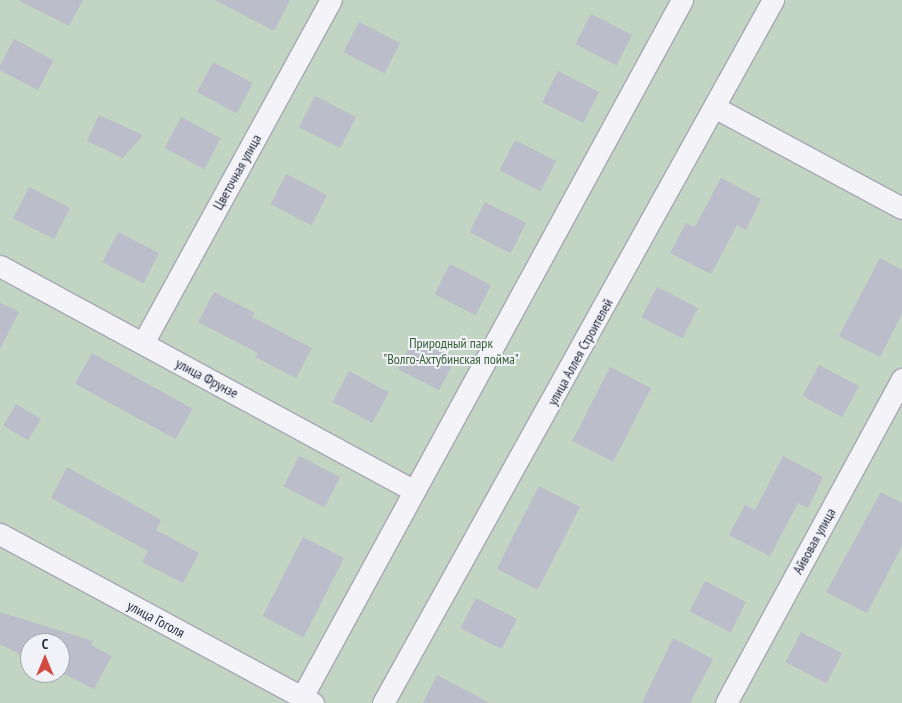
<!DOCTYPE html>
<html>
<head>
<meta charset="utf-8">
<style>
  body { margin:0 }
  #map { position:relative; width:902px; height:703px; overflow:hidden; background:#e1e2ea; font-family:"PT Sans Narrow",sans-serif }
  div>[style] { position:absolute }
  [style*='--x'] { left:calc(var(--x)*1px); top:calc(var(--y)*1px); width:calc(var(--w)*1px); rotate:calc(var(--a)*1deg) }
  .green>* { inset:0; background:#c2d4c2 }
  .building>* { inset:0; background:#bbbdca; transform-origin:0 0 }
  .roads { filter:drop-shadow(1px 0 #a6a8b4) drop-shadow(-1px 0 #a6a8b4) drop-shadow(0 1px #a6a8b4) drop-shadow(0 -1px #a6a8b4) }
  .street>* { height:21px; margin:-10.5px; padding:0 10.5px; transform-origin:10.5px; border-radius:10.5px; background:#f4f4f8 }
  span { translate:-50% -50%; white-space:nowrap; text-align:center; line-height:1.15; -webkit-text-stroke:4px #f1f2f7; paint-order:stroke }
  .street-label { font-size:14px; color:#282c42 }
  .park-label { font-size:14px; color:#355f36 }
  .north { position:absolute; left:20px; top:633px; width:50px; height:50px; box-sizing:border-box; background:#f1f2f7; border:1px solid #a1a3af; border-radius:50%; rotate:0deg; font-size:14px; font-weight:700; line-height:20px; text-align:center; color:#282c42 }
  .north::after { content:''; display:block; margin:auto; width:18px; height:22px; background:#d34a42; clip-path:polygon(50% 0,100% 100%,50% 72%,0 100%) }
</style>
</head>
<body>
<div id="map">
  <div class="green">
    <div style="clip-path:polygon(evenodd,0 0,902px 0,902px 703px,0 703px,0 0,30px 643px,60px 643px,60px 673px,30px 673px,30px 643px)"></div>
  </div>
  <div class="building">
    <div style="clip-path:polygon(18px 0,83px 0,69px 26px)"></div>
    <div style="clip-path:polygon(215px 0,290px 0,274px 31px)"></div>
    <div style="left:591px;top:14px;width:46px;height:34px;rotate:27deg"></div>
    <div style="left:359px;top:22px;width:46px;height:34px;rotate:27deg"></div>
    <div style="left:14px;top:39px;width:45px;height:34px;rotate:28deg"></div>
    <div style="left:213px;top:62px;width:45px;height:34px;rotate:28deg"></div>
    <div style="left:558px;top:71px;width:46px;height:35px;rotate:27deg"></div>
    <div style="left:315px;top:96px;width:46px;height:35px;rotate:27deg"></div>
    <div style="clip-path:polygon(99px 115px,143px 135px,123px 158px,87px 141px)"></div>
    <div style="left:181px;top:117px;width:45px;height:35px;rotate:28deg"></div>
    <div style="left:515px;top:140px;width:46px;height:34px;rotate:27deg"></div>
    <div style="left:286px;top:174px;width:46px;height:34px;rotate:27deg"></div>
    <div style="clip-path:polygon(721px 178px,761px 199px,746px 230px,737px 225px,711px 274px,670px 253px,686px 223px,695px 227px)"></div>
    <div style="left:29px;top:187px;width:46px;height:35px;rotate:27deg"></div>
    <div style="left:485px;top:202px;width:46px;height:34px;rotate:27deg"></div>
    <div style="left:118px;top:232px;width:46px;height:34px;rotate:27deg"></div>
    <div style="clip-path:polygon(880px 258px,902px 270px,902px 314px,880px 357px,839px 336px)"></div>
    <div style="left:450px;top:264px;width:46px;height:34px;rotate:27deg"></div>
    <div style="left:657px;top:287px;width:46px;height:34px;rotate:27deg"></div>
    <div style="clip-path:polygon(214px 292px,255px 313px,252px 317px,312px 348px,296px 378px,255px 357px,258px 353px,198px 322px)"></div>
    <div style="clip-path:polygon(0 303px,19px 312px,0 349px)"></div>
    <div style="left:414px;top:338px;width:46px;height:35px;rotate:27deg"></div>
    <div style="left:92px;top:353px;width:115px;height:35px;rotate:29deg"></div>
    <div style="left:819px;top:365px;width:45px;height:35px;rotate:28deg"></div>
    <div style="left:610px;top:367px;width:46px;height:83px;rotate:27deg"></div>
    <div style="left:349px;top:371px;width:45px;height:35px;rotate:28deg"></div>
    <div style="left:16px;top:404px;width:29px;height:25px;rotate:31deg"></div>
    <div style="left:299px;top:456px;width:46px;height:34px;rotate:27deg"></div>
    <div style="clip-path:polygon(783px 456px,823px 477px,808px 508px,798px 503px,770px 556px,729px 535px,745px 505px,755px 510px)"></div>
    <div style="clip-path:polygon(67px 467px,161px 520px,156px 530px,199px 553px,183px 583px,142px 562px,148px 551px,51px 498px)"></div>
    <div style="left:539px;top:486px;width:46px;height:93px;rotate:27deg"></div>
    <div style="clip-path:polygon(881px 492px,902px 503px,902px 546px,867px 613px,826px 592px)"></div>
    <div style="left:303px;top:537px;width:46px;height:89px;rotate:27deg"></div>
    <div style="left:705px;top:581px;width:46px;height:34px;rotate:27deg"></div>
    <div style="left:476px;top:598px;width:46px;height:34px;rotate:27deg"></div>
    <div style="clip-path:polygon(0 612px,93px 641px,91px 645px,112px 656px,94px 689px,60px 672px,60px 643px,30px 643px,30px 660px,0 644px)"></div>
    <div style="left:801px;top:632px;width:46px;height:34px;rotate:27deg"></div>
    <div style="clip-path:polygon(673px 638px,713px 659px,690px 703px,642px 703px)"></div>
    <div style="clip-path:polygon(437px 675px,490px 703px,423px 703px)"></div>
  </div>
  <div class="roads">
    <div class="street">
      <div style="--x:716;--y:108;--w:211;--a:28.3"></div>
      <div style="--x:0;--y:266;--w:471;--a:28.5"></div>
      <div style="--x:143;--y:343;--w:391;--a:-61.3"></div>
      <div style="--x:0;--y:534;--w:356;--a:28.4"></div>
      <div style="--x:302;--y:697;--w:794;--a:-61.4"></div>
      <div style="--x:383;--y:703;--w:804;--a:-60.98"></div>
      <div style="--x:726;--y:703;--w:369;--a:-61.5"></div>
    </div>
  </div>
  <div class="street-label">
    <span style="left:237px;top:172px;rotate:-61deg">Цветочная улица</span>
    <span style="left:580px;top:352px;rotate:-61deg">улица Аллея Строителей</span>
    <span style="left:207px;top:378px;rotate:28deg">улица Фрунзе</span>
    <span style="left:814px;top:541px;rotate:-61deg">Айвовая улица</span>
    <span style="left:156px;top:619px;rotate:28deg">улица Гоголя</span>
  </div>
  <div class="park-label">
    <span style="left:451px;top:351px">Природный парк<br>"Волго-Ахтубинская пойма"</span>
  </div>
  <div class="north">С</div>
</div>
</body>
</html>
